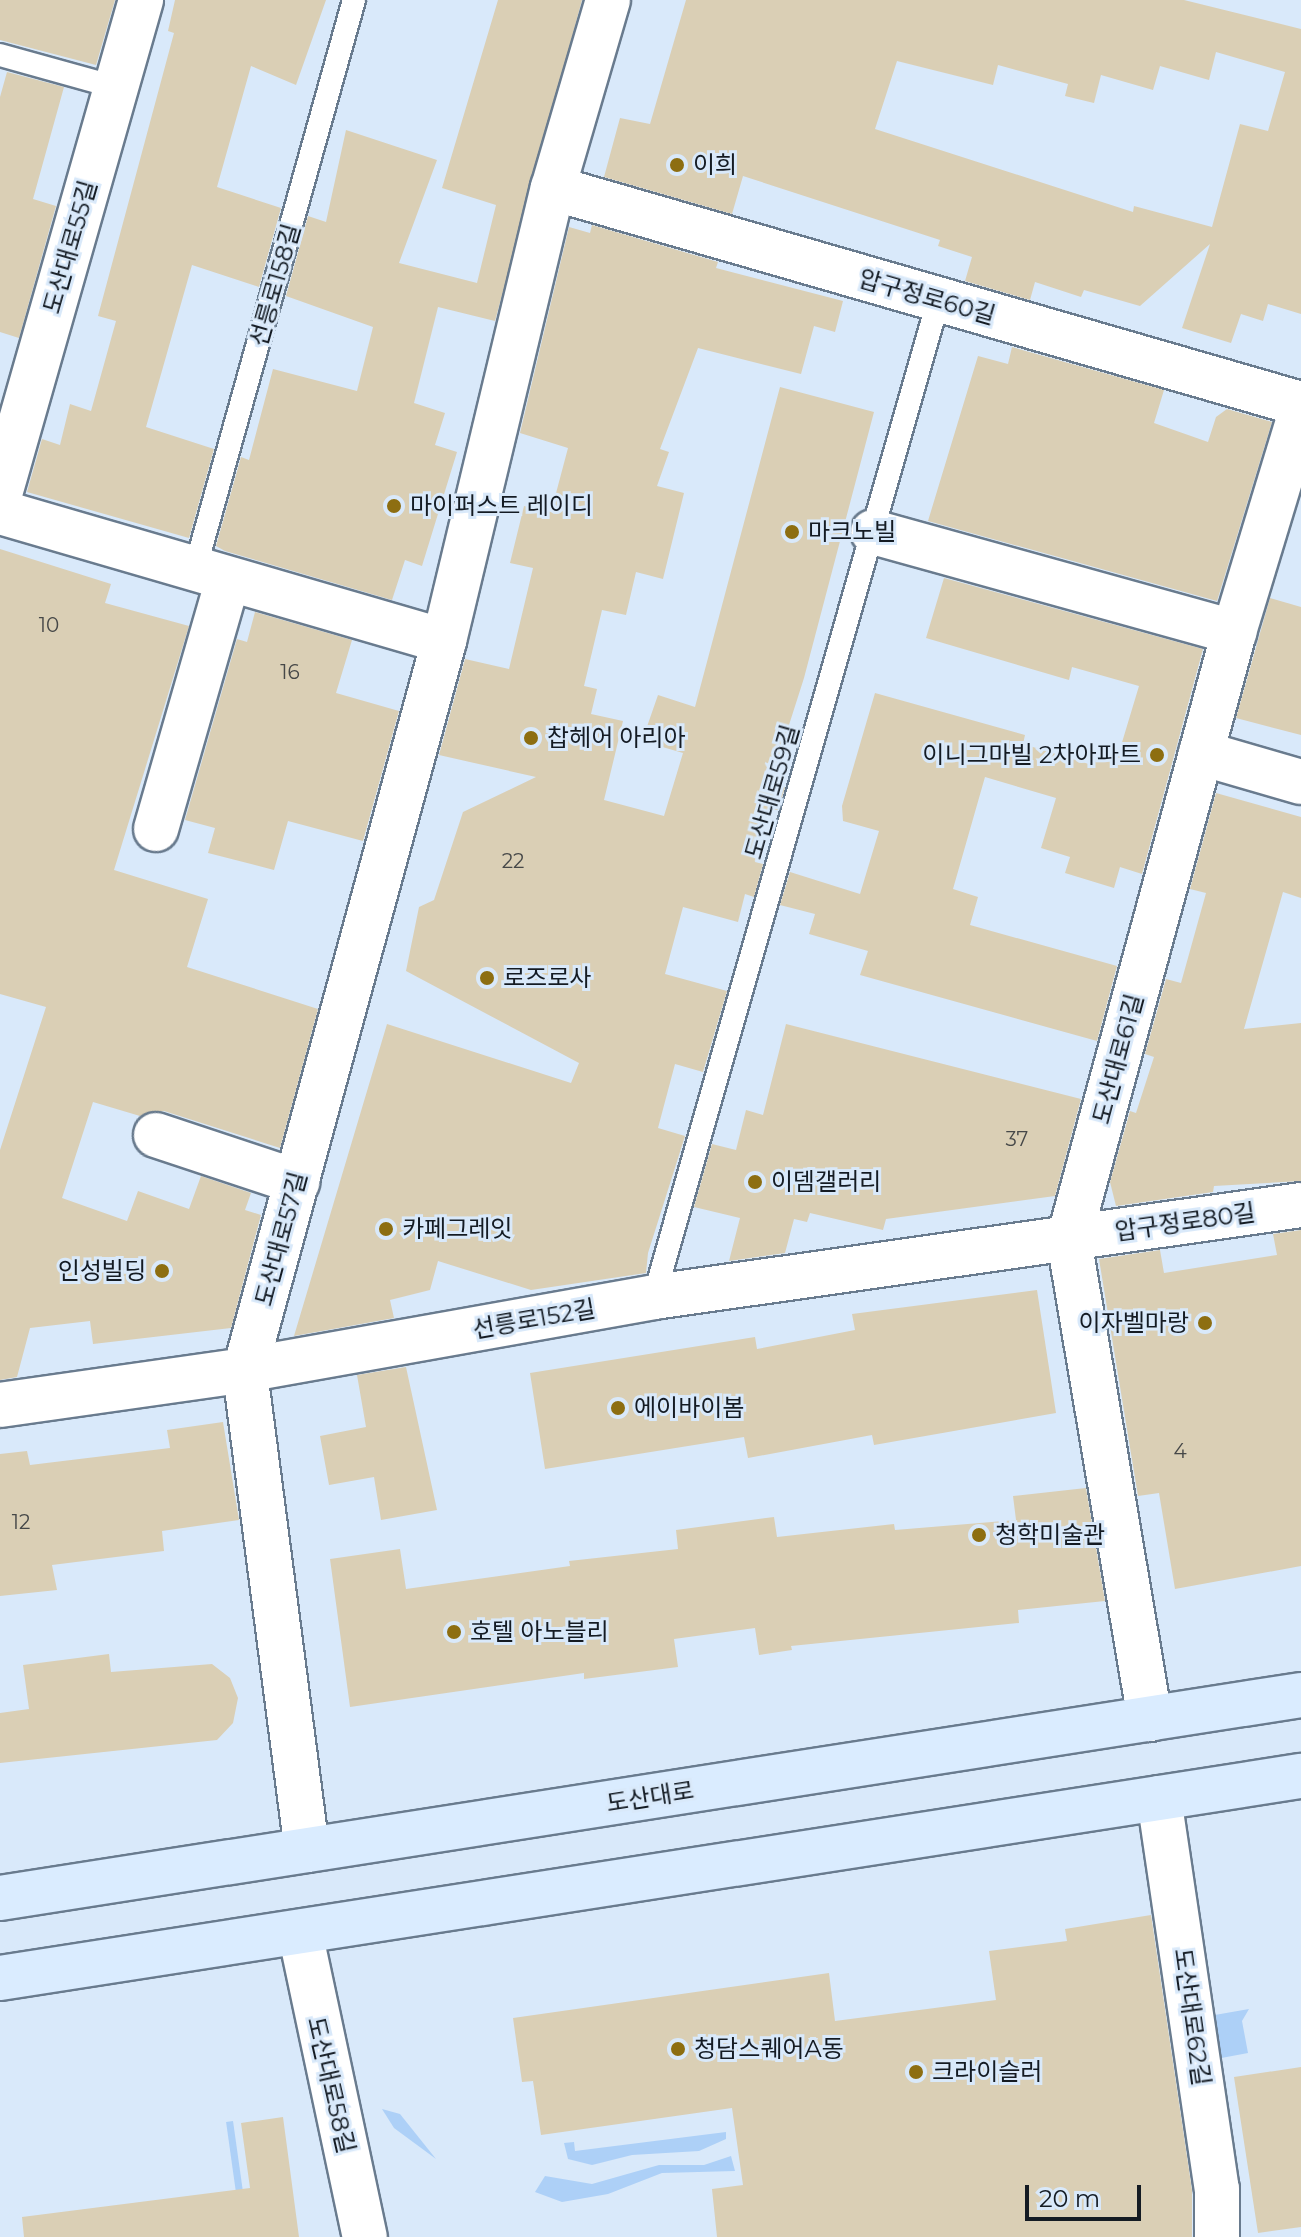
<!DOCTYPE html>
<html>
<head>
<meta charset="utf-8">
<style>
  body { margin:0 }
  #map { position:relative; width:1301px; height:2237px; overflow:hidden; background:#d9e9fa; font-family:Montserrat,"Noto Sans KR",sans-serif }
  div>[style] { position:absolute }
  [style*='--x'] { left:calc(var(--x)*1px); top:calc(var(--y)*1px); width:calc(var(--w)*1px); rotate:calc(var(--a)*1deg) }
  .green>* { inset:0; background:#add0f7; transform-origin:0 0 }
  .building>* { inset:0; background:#dacfb5 }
  .roads { filter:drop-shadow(2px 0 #697b8e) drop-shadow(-2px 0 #697b8e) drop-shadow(0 2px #697b8e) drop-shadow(0 -2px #697b8e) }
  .service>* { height:22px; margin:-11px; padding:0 11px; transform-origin:11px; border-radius:11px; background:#fff }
  .minor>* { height:44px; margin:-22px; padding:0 22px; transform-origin:22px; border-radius:22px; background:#fff }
  .secondary>* { height:44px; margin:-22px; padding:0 22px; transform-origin:22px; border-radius:22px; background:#daecff }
  .dots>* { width:22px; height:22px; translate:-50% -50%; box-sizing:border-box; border:4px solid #d9e9fa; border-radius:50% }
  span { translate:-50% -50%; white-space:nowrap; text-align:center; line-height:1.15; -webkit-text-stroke:6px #d9e9fa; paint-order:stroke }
  .number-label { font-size:20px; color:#464848 }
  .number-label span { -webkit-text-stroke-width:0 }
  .poi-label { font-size:24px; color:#141b23 }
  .left { translate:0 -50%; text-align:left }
  .right { translate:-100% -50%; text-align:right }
  .street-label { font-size:24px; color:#141b23 }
  .scale { position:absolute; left:1025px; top:2185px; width:116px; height:36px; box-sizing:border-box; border:4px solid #141b23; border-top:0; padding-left:10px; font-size:24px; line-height:28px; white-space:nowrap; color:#141b23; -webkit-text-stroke:6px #d9e9fa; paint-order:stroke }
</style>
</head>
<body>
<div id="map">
  <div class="green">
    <div style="clip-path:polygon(1249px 2009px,1242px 2021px,1248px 2053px,1216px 2059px,1209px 2016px)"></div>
    <div style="clip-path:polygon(382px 2109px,400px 2114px,436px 2159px,394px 2128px)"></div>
    <div style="left:233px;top:2121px;width:117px;height:7px;rotate:82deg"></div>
    <div style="clip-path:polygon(726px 2132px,726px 2139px,699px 2151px,632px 2155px,592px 2165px,568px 2159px,564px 2143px,574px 2142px,575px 2151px)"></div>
    <div style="clip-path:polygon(731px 2156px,735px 2171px,662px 2173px,608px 2194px,562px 2202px,535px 2192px,545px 2176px,592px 2184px,659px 2165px,704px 2165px)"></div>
  </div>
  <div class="building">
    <div style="clip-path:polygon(0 0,115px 0,96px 65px,0 40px)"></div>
    <div style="clip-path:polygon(175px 0,326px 0,296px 85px,251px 66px,217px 187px,281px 208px,259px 287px,192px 265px,146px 427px,214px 449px,189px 538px,27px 492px,42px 439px,60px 445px,70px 404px,91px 411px,116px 321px,98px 316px,174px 33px,168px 31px)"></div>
    <div style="clip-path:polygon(498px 0,582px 0,495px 321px,438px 307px,414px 403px,445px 413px,435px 445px,457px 452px,422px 566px,405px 560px,392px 600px,225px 551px,216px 546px,241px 457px,249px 460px,273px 369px,357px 391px,373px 327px,286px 296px,308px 216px,326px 222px,346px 130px,437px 160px,399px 263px,477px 283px,496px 205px,442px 188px)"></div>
    <div style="clip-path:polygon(evenodd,686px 0,1184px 0,1301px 29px,1301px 314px,1268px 304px,1263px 321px,1241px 314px,1231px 343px,1182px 328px,1210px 244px,1140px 306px,1084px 290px,1081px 297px,1035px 282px,1030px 300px,965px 281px,972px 257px,938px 246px,940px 240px,743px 176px,732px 214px,604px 177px,620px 118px,650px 124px,686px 0,1216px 52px,1285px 72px,1268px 131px,1240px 124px,1212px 227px,1134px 206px,1133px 212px,875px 129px,897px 61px,993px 85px,998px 65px,1068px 84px,1065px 96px,1094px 103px,1101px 75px,1153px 90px,1160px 66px,1209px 80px,1216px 52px)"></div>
    <div style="clip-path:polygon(7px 72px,64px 87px,33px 199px,56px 206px,19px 338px,0 332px,0 97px)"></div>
    <div style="clip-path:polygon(592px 225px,718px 262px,716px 268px,843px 301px,835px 332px,814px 326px,801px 374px,698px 348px,660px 449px,669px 452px,657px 486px,684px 493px,663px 579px,636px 572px,626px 615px,602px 610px,584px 686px,597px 689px,591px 714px,623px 721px,604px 800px,664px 816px,683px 753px,642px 741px,658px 695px,695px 707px,780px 387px,874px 412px,804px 678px,774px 772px,785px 788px,778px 810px,769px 810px,755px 862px,763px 864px,754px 897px,745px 894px,738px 922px,683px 907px,665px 974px,727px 991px,703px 1072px,675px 1064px,658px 1128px,685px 1136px,648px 1253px,646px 1273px,531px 1290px,438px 1261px,430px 1290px,390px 1300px,394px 1318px,294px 1336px,387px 1024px,571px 1083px,579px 1063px,406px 971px,419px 907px,434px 900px,463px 812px,536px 777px,439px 755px,465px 659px,509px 669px,533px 568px,510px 563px,524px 506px,551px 512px,568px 448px,520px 433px,569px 227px,590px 233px)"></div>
    <div style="clip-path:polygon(1012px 347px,1164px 390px,1154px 423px,1208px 442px,1216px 417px,1227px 409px,1272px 422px,1217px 601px,928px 521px,978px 356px,1008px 364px)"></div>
    <div style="clip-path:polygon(0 549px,111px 584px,105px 603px,189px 626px,114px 870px,208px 899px,187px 967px,318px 1009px,280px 1148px,164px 1111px,140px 1116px,93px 1102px,62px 1198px,127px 1221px,138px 1191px,189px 1209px,201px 1176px,251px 1193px,245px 1210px,261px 1215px,231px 1328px,93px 1344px,90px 1321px,30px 1328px,17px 1377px,0 1380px,0 1150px,46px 1007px,0 994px)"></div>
    <div style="clip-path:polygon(944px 578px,1203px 649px,1142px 874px,1120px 867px,1114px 888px,1065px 873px,1070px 857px,1041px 848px,1056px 798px,985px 777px,953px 889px,978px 897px,970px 925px,1117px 966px,1097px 1041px,860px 975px,868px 951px,809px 934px,815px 914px,780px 905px,790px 872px,860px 894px,879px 831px,843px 821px,842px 806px,875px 693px,1025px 735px,1023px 744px,1092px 765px,1095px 753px,1117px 759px,1139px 686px,1072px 667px,1069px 680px,926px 638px)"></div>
    <div style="clip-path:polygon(1270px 598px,1301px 607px,1301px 735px,1236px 718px)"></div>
    <div style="clip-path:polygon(255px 612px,352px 640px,336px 693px,399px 711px,363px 841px,288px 821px,274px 870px,208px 853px,215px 828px,185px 820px,237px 639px,247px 642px)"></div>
    <div style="clip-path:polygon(1216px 793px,1301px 817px,1301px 898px,1283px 892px,1244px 1029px,1301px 1023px,1301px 1181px,1214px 1186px,1213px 1192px,1116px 1206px,1110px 1182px,1130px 1111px,1136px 1113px,1154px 1057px,1145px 1054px,1166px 979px,1181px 983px,1206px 893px,1190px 889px)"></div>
    <div style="clip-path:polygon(786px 1024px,1081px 1099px,1055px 1196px,886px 1219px,883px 1230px,810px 1213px,807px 1222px,794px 1219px,785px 1253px,729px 1261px,740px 1218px,694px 1207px,712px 1144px,736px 1150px,746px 1110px,763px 1115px)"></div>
    <div style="clip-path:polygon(1301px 1230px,1301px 1566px,1175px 1589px,1159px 1493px,1138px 1496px,1099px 1259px,1160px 1250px,1164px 1273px,1277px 1255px,1273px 1234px)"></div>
    <div style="clip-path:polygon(1037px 1290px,1056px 1413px,874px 1445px,872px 1435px,748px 1458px,744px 1437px,545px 1469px,530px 1373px,755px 1337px,757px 1349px,855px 1330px,852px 1314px)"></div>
    <div style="clip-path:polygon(406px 1367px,437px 1510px,381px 1520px,374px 1477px,329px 1485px,320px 1436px,366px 1427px,357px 1375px)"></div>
    <div style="clip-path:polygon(223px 1422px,239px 1520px,162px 1531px,164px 1551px,52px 1565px,57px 1590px,0 1596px,0 1454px,27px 1451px,30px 1465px,170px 1448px,167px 1430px)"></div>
    <div style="clip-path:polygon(1086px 1488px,1105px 1601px,1018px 1610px,1019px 1623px,791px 1646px,792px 1650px,759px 1655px,755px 1628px,674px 1639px,678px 1667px,584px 1679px,584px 1673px,350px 1707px,330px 1559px,400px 1549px,406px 1589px,570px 1566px,569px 1561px,678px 1549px,676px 1530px,774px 1517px,777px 1537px,894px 1524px,895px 1530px,1016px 1520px,1013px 1496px)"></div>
    <div style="clip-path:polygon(109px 1654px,111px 1672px,212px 1664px,230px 1678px,238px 1698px,233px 1723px,217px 1740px,0 1763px,0 1713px,29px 1709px,23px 1665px)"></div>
    <div style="clip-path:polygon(1151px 1915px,1192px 2190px,1192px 2237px,717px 2237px,712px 2189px,743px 2185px,732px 2108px,541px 2135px,533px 2081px,522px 2082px,513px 2018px,829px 1973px,835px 2021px,996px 2000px,989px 1951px,1067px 1941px,1065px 1929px)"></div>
    <div style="clip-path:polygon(1301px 2067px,1301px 2227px,1258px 2233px,1234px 2077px)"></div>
    <div style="clip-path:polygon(283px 2117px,299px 2237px,24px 2237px,22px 2217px,250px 2188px,241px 2123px)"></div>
  </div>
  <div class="roads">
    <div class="service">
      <div style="--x:0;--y:55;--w:119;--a:15.5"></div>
      <div style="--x:195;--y:569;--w:591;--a:-74.39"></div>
      <div style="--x:654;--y:1297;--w:1036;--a:-74.08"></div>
    </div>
    <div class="minor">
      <div style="--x:553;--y:188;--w:779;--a:16.11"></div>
      <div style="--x:0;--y:494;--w:514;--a:-74.07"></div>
      <div style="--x:0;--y:512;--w:462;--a:16.2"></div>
      <div style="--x:873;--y:532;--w:375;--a:15.5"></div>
      <div style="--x:1201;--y:753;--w:104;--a:16.2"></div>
      <div style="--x:156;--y:829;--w:260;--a:-73.9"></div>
      <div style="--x:156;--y:1135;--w:149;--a:18.4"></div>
      <div style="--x:0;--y:1405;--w:247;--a:-8.1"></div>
      <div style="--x:245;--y:1370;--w:415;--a:-10.1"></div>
      <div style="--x:654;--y:1297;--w:654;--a:-8.09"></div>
      <div style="--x:1150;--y:1719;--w:487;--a:-99.6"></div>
      <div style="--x:1069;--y:1239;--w:629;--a:-74.79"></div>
      <div style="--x:1234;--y:632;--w:231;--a:-73.1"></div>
      <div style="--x:1159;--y:1798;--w:395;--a:81.6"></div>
      <div style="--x:1217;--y:2189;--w:48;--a:90"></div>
      <div style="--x:307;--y:1850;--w:484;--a:-97.4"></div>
      <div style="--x:245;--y:1370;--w:756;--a:-74.73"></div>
      <div style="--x:444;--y:641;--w:466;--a:-76.5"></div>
      <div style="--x:553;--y:188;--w:196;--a:-73.7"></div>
      <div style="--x:300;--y:1932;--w:312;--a:78"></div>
    </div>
    <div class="secondary">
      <div style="--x:0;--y:1898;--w:1317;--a:-8.87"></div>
      <div style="--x:0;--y:1978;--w:1317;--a:-8.83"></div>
    </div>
  </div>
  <div class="dots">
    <div style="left:677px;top:165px;background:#8d6e11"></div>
    <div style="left:394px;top:506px;background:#8d6e11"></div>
    <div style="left:792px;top:532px;background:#8d6e11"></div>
    <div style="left:531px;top:738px;background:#8d6e11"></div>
    <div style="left:1157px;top:755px;background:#8d6e11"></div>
    <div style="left:487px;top:978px;background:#8d6e11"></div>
    <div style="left:755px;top:1182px;background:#8d6e11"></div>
    <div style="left:386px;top:1229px;background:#8d6e11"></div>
    <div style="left:162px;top:1271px;background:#8d6e11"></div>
    <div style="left:1205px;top:1323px;background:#8d6e11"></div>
    <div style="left:618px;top:1408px;background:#8d6e11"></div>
    <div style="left:979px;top:1535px;background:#8d6e11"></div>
    <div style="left:454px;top:1632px;background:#8d6e11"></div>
    <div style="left:678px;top:2049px;background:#8d6e11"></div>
    <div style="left:916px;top:2072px;background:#8d6e11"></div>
  </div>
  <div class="number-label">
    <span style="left:49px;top:625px">10</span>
    <span style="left:290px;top:672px">16</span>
    <span style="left:513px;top:861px">22</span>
    <span style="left:1017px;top:1139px">37</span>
    <span style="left:1180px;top:1451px">4</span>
    <span style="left:21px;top:1522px">12</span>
  </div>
  <div class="poi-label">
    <span class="left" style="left:693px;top:165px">이희</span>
    <span class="left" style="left:410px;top:506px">마이퍼스트 레이디</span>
    <span class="left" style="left:808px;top:532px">마크노빌</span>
    <span class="left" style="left:547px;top:738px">찹헤어 아리아</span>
    <span class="right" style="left:1141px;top:755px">이니그마빌 2차아파트</span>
    <span class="left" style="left:503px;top:978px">로즈로사</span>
    <span class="left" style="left:771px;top:1182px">이뎀갤러리</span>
    <span class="left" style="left:402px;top:1229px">카페그레잇</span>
    <span class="right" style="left:146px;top:1271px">인성빌딩</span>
    <span class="right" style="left:1189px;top:1323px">이자벨마랑</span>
    <span class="left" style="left:634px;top:1408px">에이바이봄</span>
    <span class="left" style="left:995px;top:1535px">청학미술관</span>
    <span class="left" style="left:470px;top:1632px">호텔 아노블리</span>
    <span class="left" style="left:694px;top:2049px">청담스퀘어A동</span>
    <span class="left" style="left:932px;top:2072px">크라이슬러</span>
  </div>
  <div class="street-label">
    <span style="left:70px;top:247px;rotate:-74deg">도산대로55길</span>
    <span style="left:275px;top:285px;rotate:-74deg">선릉로158길</span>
    <span style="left:927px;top:297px;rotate:16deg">압구정로60길</span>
    <span style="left:772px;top:792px;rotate:-74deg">도산대로59길</span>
    <span style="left:1118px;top:1059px;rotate:-75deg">도산대로61길</span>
    <span style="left:1185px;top:1222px;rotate:-8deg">압구정로80길</span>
    <span style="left:281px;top:1239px;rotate:-75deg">도산대로57길</span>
    <span style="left:534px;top:1319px;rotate:-10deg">선릉로152길</span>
    <span style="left:650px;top:1797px;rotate:-9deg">도산대로</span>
    <span style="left:1192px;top:2017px;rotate:82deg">도산대로62길</span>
    <span style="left:331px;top:2085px;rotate:77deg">도산대로58길</span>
  </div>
  <div class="scale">20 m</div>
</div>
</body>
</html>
